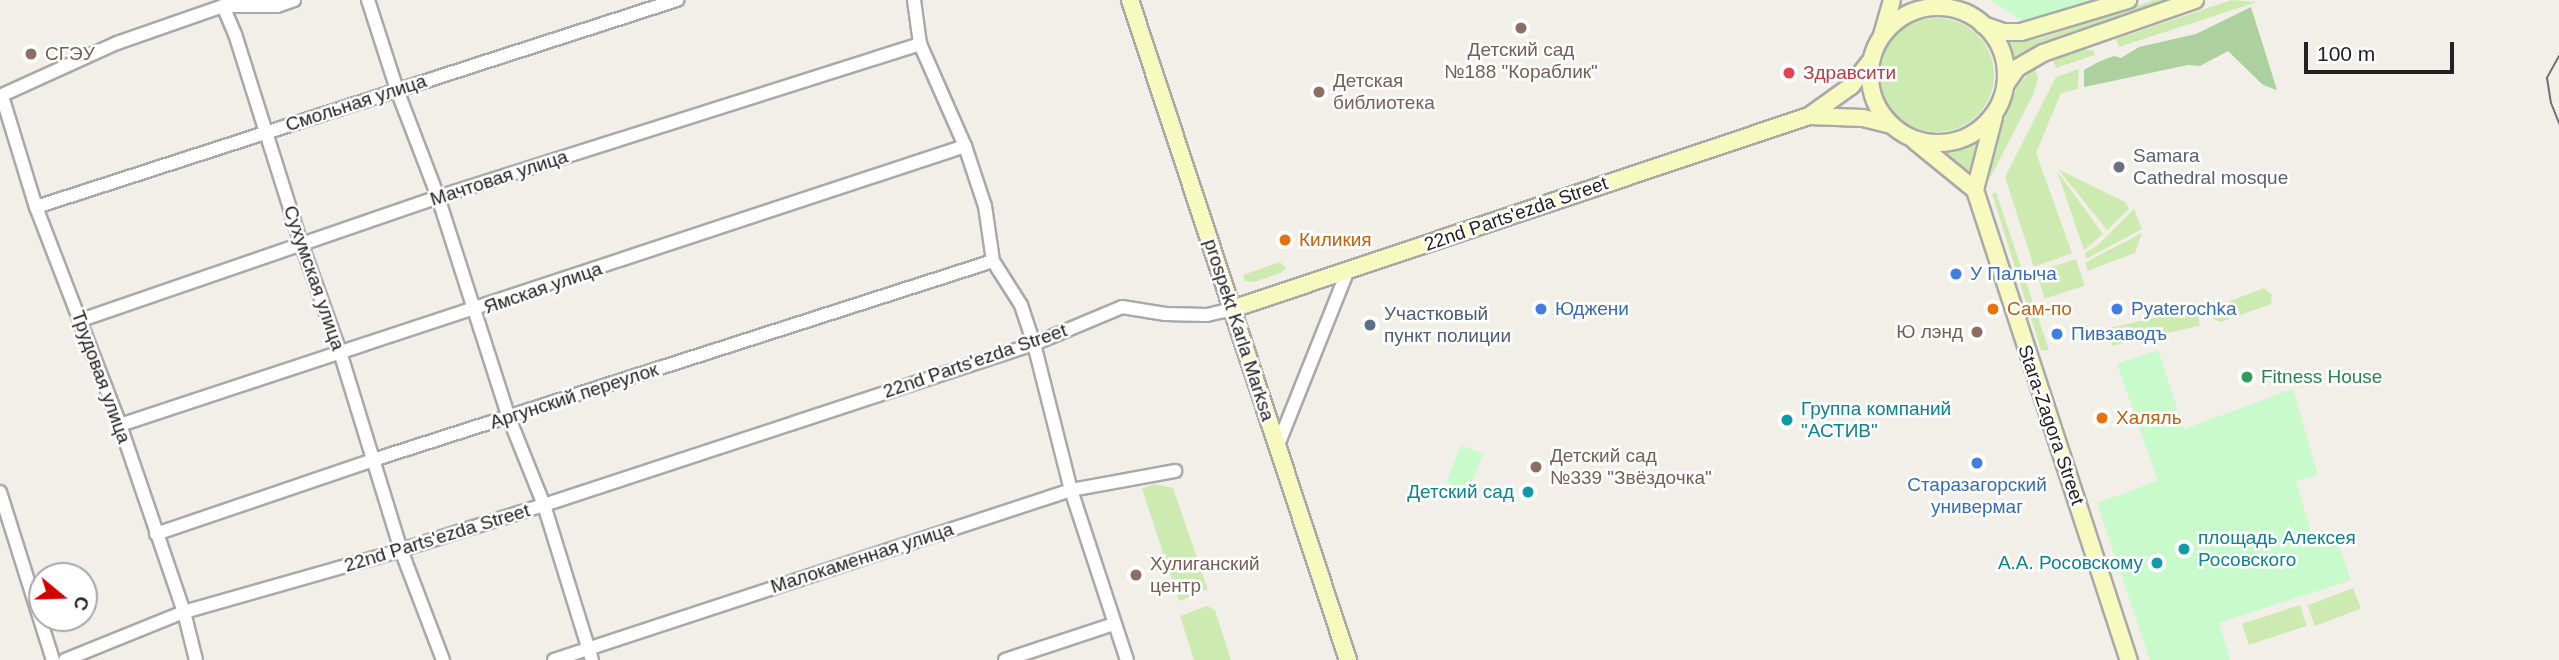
<!DOCTYPE html>
<html>
<head>
<meta charset="utf-8">
<style>
  body { margin:0 }
  #map { position:relative; width:2559px; height:660px; overflow:hidden; background:#f2efe9; font-family:Helvetica,sans-serif }
  div>[style] { position:absolute }
  [style*='--x'] { left:calc(var(--x)*1px); top:calc(var(--y)*1px); width:calc(var(--w)*1px); rotate:calc(var(--a)*1deg) }
  .grass>* { inset:0; background:#cdebb0; transform-origin:0 0 }
  .round { border-radius:50% }
  .forest>* { inset:0; background:#add19e }
  .park>* { inset:0; background:#c8facc; transform-origin:0 0 }
  .roads { filter:drop-shadow(2px 0 #a9a9a9) drop-shadow(-2px 0 #a9a9a9) drop-shadow(0 2px #a9a9a9) drop-shadow(0 -2px #a9a9a9) }
  .street>* { height:12px; margin:-6px; padding:0 6px; transform-origin:6px; border-radius:6px; background:#fff }
  .secondary>* { height:16px; margin:-8px; padding:0 8px; transform-origin:8px; border-radius:8px; background:#f7fabf }
  .secondary>.ring { margin:-8px; padding:0; box-sizing:content-box; background:none; border:16px solid #f7fabf; border-radius:50% }
  .tram>* { height:2px; margin:-1px; padding:0 1px; transform-origin:1px; border-radius:1px; background:#707070 }
  .dots>* { width:19px; height:19px; translate:-50% -50%; box-sizing:border-box; border:4px solid #fff; border-radius:50% }
  span { translate:-50% -50%; white-space:nowrap; text-align:center; line-height:1.15; -webkit-text-stroke:5px #fff; paint-order:stroke }
  .education-label { font-size:19px; color:#785e54 }
  .left { translate:0 -50%; text-align:left }
  .right { translate:-100% -50%; text-align:right }
  .health-label { font-size:19px; color:#be3a42 }
  .street-label { font-size:19px; color:#222 }
  .worship-label { font-size:19px; color:#5b616d }
  .food-label { font-size:19px; color:#c56008 }
  .shop-label { font-size:19px; color:#366cbe }
  .service-label { font-size:19px; color:#4e5e75 }
  .leisure-label { font-size:19px; color:#27864d }
  .culture-label { font-size:19px; color:#0d838f }
  .north { position:absolute; left:28px; top:562px; width:70px; height:70px; box-sizing:border-box; background:#fff; border:2px solid #a7a7a7; border-radius:50%; rotate:109deg; font-size:19px; font-weight:700; line-height:28px; text-align:center; color:#222 }
  .north::after { content:''; display:block; margin:auto; width:24px; height:32px; background:#d40000; clip-path:polygon(50% 0,100% 100%,50% 72%,0 100%) }
  .scale { position:absolute; left:2304px; top:42px; width:150px; height:32px; box-sizing:border-box; border:4px solid #222; border-top:0; padding-left:9px; font-size:21px; line-height:24px; white-space:nowrap; color:#222; -webkit-text-stroke:5px #fff; paint-order:stroke }
</style>
</head>
<body>
<div id="map">
  <div class="grass">
    <div style="clip-path:polygon(2154px 0,2172px 0,2039px 46px,2013px 63px,2007px 41px,2038px 39px)"></div>
    <div style="clip-path:polygon(2231px 0,2257px 2px,2119px 47px,2116px 39px)"></div>
    <div class="round" style="left:1880px;top:18px;width:114px;height:114px"></div>
    <div style="clip-path:polygon(2082px 50px,2093px 50px,2095px 55px,2056px 68px,2052px 59px)"></div>
    <div style="clip-path:polygon(2035px 67px,2038px 79px,2033px 95px,1989px 180px,1995px 144px,2013px 97px,2019px 84px)"></div>
    <div style="clip-path:polygon(2079px 69px,2078px 89px,2061px 93px,2036px 153px,2072px 253px,2034px 267px,2005px 177px,2056px 77px)"></div>
    <div style="clip-path:polygon(1979px 141px,1972px 164px,1971px 181px,1942px 154px)"></div>
    <div style="clip-path:polygon(2058px 169px,2125px 202px,2129px 209px,2107px 230px)"></div>
    <div style="clip-path:polygon(2057px 171px,2103px 234px,2084px 250px)"></div>
    <div style="clip-path:polygon(1996px 192px,2049px 350px,2041px 350px,1992px 194px)"></div>
    <div style="clip-path:polygon(2134px 209px,2142px 229px,2086px 259px,2085px 253px,2098px 245px)"></div>
    <div style="clip-path:polygon(2142px 233px,2135px 253px,2087px 271px,2086px 262px)"></div>
    <div style="left:2076px;top:259px;width:28px;height:42px;rotate:72deg"></div>
    <div style="clip-path:polygon(1280px 262px,1286px 268px,1283px 272px,1254px 282px,1245px 281px,1243px 275px)"></div>
    <div style="clip-path:polygon(2264px 288px,2272px 295px,2271px 304px,2221px 322px,2213px 319px,2209px 309px)"></div>
    <div style="left:2196px;top:308px;width:18px;height:90px;rotate:77deg"></div>
    <div style="clip-path:polygon(1154px 484px,1173px 488px,1208px 590px,1192px 592px,1193px 596px,1179px 601px,1142px 489px)"></div>
    <div style="left:2353px;top:588px;width:22px;height:49px;rotate:69deg"></div>
    <div style="left:2300px;top:605px;width:22px;height:61px;rotate:72deg"></div>
    <div style="clip-path:polygon(1207px 606px,1215px 610px,1231px 660px,1194px 660px,1180px 616px)"></div>
  </div>
  <div class="forest">
    <div style="clip-path:polygon(2251px 7px,2277px 90px,2263px 85px,2228px 51px,2200px 66px,2188px 65px,2084px 87px,2084px 70px,2098px 62px,2114px 56px,2121px 58px,2139px 47px,2196px 34px)"></div>
  </div>
  <div class="park">
    <div style="clip-path:polygon(1991px 0,2100px 0,2024px 22px)"></div>
    <div style="clip-path:polygon(2158px 350px,2184px 429px,2293px 389px,2318px 475px,2296px 481px,2315px 546px,2337px 540px,2351px 580px,2219px 623px,2230px 660px,2150px 660px,2097px 503px,2158px 481px,2117px 364px)"></div>
    <div style="left:1461px;top:445px;width:24px;height:40px;rotate:22deg"></div>
  </div>
  <div class="roads">
    <div class="street">
      <div style="--x:368;--y:0;--w:95;--a:72.1"></div>
      <div style="--x:397;--y:90;--w:115;--a:69"></div>
      <div style="--x:438;--y:197;--w:232;--a:72.2"></div>
      <div style="--x:509;--y:418;--w:94;--a:68.1"></div>
      <div style="--x:544;--y:505;--w:162;--a:72.8"></div>
      <div style="--x:914;--y:0;--w:44;--a:82.2"></div>
      <div style="--x:920;--y:44;--w:111;--a:66.2"></div>
      <div style="--x:965;--y:146;--w:63;--a:71.6"></div>
      <div style="--x:985;--y:206;--w:56;--a:81.7"></div>
      <div style="--x:993;--y:261;--w:52;--a:57.5"></div>
      <div style="--x:1021;--y:305;--w:41;--a:71.6"></div>
      <div style="--x:1034;--y:344;--w:151;--a:75.8"></div>
      <div style="--x:1071;--y:490;--w:179;--a:71.8"></div>
      <div style="--x:223;--y:6;--w:30;--a:67"></div>
      <div style="--x:235;--y:34;--w:219;--a:72.5"></div>
      <div style="--x:301;--y:243;--w:116;--a:70.3"></div>
      <div style="--x:340;--y:352;--w:207;--a:72.9"></div>
      <div style="--x:401;--y:550;--w:118;--a:69.1"></div>
      <div style="--x:0;--y:96;--w:128;--a:-24.4"></div>
      <div style="--x:117;--y:43;--w:112;--a:-19.2"></div>
      <div style="--x:223;--y:6;--w:54;--a:0"></div>
      <div style="--x:277;--y:6;--w:18;--a:-19"></div>
      <div style="--x:2;--y:96;--w:116;--a:73"></div>
      <div style="--x:36;--y:207;--w:234;--a:68.9"></div>
      <div style="--x:120;--y:425;--w:198;--a:71.1"></div>
      <div style="--x:184;--y:612;--w:49;--a:76"></div>
      <div style="--x:36;--y:207;--w:674;--a:-17.9"></div>
      <div style="--x:81;--y:320;--w:378;--a:-19"></div>
      <div style="--x:438;--y:197;--w:506;--a:-17.61"></div>
      <div style="--x:120;--y:425;--w:890;--a:-18.27"></div>
      <div style="--x:1278;--y:445;--w:188;--a:-68.2"></div>
      <div style="--x:0;--y:492;--w:176;--a:72.5"></div>
      <div style="--x:156;--y:534;--w:229;--a:-18.8"></div>
      <div style="--x:373;--y:460;--w:651;--a:-17.79"></div>
      <div style="--x:65;--y:660;--w:128;--a:-22"></div>
      <div style="--x:184;--y:612;--w:226;--a:-15.9"></div>
      <div style="--x:401;--y:550;--w:150;--a:-17.5"></div>
      <div style="--x:544;--y:505;--w:516;--a:-18.19"></div>
      <div style="--x:1034;--y:344;--w:95;--a:-22.8"></div>
      <div style="--x:1122;--y:307;--w:44;--a:9.2"></div>
      <div style="--x:1165;--y:314;--w:42;--a:1.4"></div>
      <div style="--x:1207;--y:315;--w:26;--a:-13"></div>
      <div style="--x:554;--y:660;--w:544;--a:-18.2"></div>
      <div style="--x:1071;--y:490;--w:106;--a:-10.4"></div>
      <div style="--x:1005;--y:660;--w:115;--a:-18.3"></div>
    </div>
    <div class="secondary">
      <div style="--x:1130;--y:0;--w:695;--a:71.72"></div>
      <div class="ring" style="left:1870px;top:7px;width:120px;height:120px"></div>
      <div style="--x:1983;--y:25;--w:21;--a:19"></div>
      <div style="--x:2003;--y:32;--w:18;--a:0"></div>
      <div style="--x:2021;--y:32;--w:112;--a:-16.7"></div>
      <div style="--x:1882;--y:35;--w:36;--a:-74"></div>
      <div style="--x:2006;--y:84;--w:19;--a:-55"></div>
      <div style="--x:2017;--y:68;--w:30;--a:-30"></div>
      <div style="--x:2043;--y:53;--w:161;--a:-19.2"></div>
      <div style="--x:1809;--y:116;--w:54;--a:2.1"></div>
      <div style="--x:1863;--y:118;--w:29;--a:14"></div>
      <div style="--x:1994;--y:117;--w:75;--a:104.6"></div>
      <div style="--x:1975;--y:190;--w:495;--a:71.9"></div>
      <div style="--x:1915;--y:141;--w:77;--a:39.2"></div>
      <div style="--x:1232;--y:309;--w:608;--a:-18.49"></div>
      <div style="--x:1809;--y:116;--w:52;--a:-35.5"></div>
      <div style="--x:1851;--y:86;--w:33;--a:-52"></div>
    </div>
  </div>
  <div class="tram">
    <div style="--x:2559;--y:56;--w:25;--a:119"></div>
    <div style="--x:2547;--y:78;--w:25;--a:81"></div>
    <div style="--x:2551;--y:103;--w:22;--a:68"></div>
  </div>
  <div class="dots">
    <div style="left:1521px;top:28px;background:#8d6e63"></div>
    <div style="left:31px;top:54px;background:#8d6e63"></div>
    <div style="left:1789px;top:73px;background:#e0444e"></div>
    <div style="left:1319px;top:92px;background:#8d6e63"></div>
    <div style="left:2119px;top:167px;background:#6b7280"></div>
    <div style="left:1285px;top:240px;background:#e8710a"></div>
    <div style="left:1956px;top:274px;background:#3f7fe0"></div>
    <div style="left:1541px;top:309px;background:#3f7fe0"></div>
    <div style="left:1993px;top:309px;background:#e8710a"></div>
    <div style="left:2117px;top:309px;background:#3f7fe0"></div>
    <div style="left:1370px;top:325px;background:#5c6f8a"></div>
    <div style="left:1977px;top:332px;background:#8d6e63"></div>
    <div style="left:2057px;top:334px;background:#3f7fe0"></div>
    <div style="left:2247px;top:377px;background:#2e9e5b"></div>
    <div style="left:2102px;top:418px;background:#e8710a"></div>
    <div style="left:1787px;top:420px;background:#0f9aa8"></div>
    <div style="left:1977px;top:463px;background:#3f7fe0"></div>
    <div style="left:1536px;top:467px;background:#8d6e63"></div>
    <div style="left:1528px;top:492px;background:#0f9aa8"></div>
    <div style="left:2184px;top:549px;background:#0f9aa8"></div>
    <div style="left:2157px;top:563px;background:#0f9aa8"></div>
    <div style="left:1136px;top:575px;background:#8d6e63"></div>
  </div>
  <div class="education-label">
    <span style="left:1521px;top:61px">Детский сад<br>№188 "Кораблик"</span>
    <span class="left" style="left:45px;top:54px">СГЭУ</span>
    <span class="left" style="left:1333px;top:92px">Детская<br>библиотека</span>
    <span class="right" style="left:1963px;top:332px">Ю лэнд</span>
    <span class="left" style="left:1550px;top:467px">Детский сад<br>№339 "Звёздочка"</span>
    <span class="left" style="left:1150px;top:575px">Хулиганский<br>центр</span>
  </div>
  <div class="health-label">
    <span class="left" style="left:1803px;top:73px">Здравсити</span>
  </div>
  <div class="street-label">
    <span style="left:356px;top:103px;rotate:-18deg">Смольная улица</span>
    <span style="left:499px;top:178px;rotate:-18deg">Мачтовая улица</span>
    <span style="left:1516px;top:214px;rotate:-19deg">22nd Parts'ezda Street</span>
    <span style="left:314px;top:278px;rotate:71deg">Сухумская улица</span>
    <span style="left:543px;top:288px;rotate:-19deg">Ямская улица</span>
    <span style="left:1239px;top:330px;rotate:72deg">prospekt Karla Marksa</span>
    <span style="left:975px;top:361px;rotate:-19deg">22nd Parts'ezda Street</span>
    <span style="left:101px;top:377px;rotate:70deg">Трудовая улица</span>
    <span style="left:574px;top:396px;rotate:-18deg">Аргунский переулок</span>
    <span style="left:2051px;top:425px;rotate:71deg">Stara-Zagora Street</span>
    <span style="left:437px;top:538px;rotate:-17deg">22nd Parts'ezda Street</span>
    <span style="left:862px;top:558px;rotate:-18deg">Малокаменная улица</span>
  </div>
  <div class="worship-label">
    <span class="left" style="left:2133px;top:167px">Samara<br>Cathedral mosque</span>
  </div>
  <div class="food-label">
    <span class="left" style="left:1299px;top:240px">Киликия</span>
    <span class="left" style="left:2007px;top:309px">Сам-по</span>
    <span class="left" style="left:2116px;top:418px">Халяль</span>
  </div>
  <div class="shop-label">
    <span class="left" style="left:1970px;top:274px">У Палыча</span>
    <span class="left" style="left:1555px;top:309px">Юджени</span>
    <span class="left" style="left:2131px;top:309px">Pyaterochka</span>
    <span class="left" style="left:2071px;top:334px">Пивзаводъ</span>
    <span style="left:1977px;top:496px">Старазагорский<br>универмаг</span>
  </div>
  <div class="service-label">
    <span class="left" style="left:1384px;top:325px">Участковый<br>пункт полиции</span>
  </div>
  <div class="leisure-label">
    <span class="left" style="left:2261px;top:377px">Fitness House</span>
  </div>
  <div class="culture-label">
    <span class="left" style="left:1801px;top:420px">Группа компаний<br>"АСТИВ"</span>
    <span class="right" style="left:1514px;top:492px">Детский сад</span>
    <span class="left" style="left:2198px;top:549px">площадь Алексея<br>Росовского</span>
    <span class="right" style="left:2143px;top:563px">А.А. Росовскому</span>
  </div>
  <div class="north">С</div>
  <div class="scale">100 m</div>
</div>
</body>
</html>
